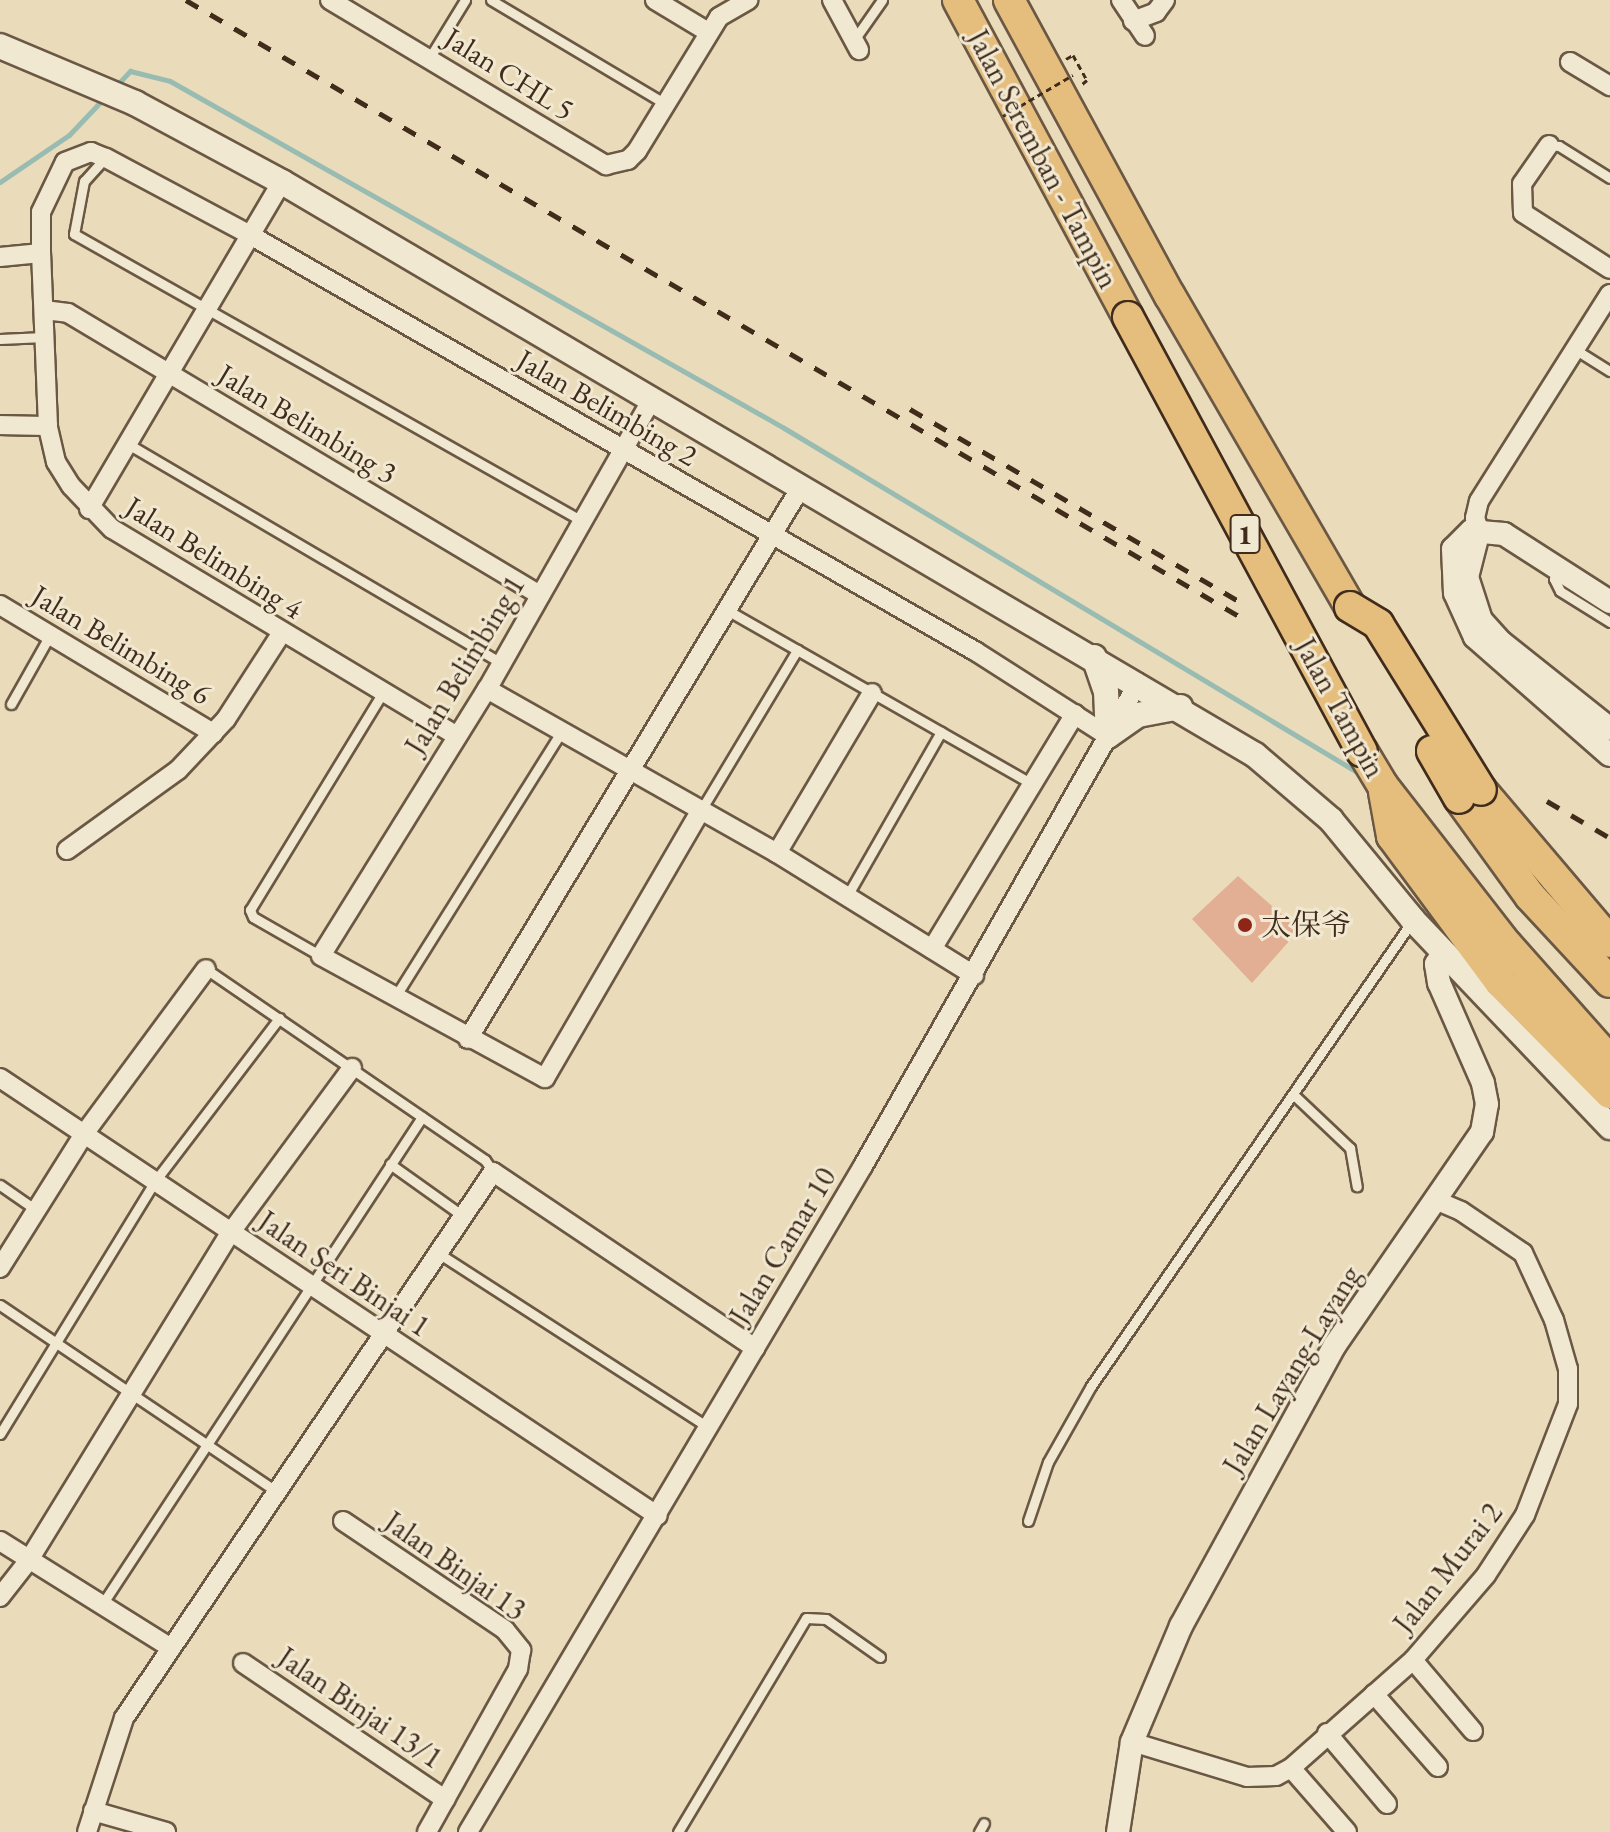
<!DOCTYPE html>
<html>
<head>
<meta charset="utf-8">
<style>
  body { margin:0 }
  #map { position:relative; width:1610px; height:1832px; overflow:hidden; background:#eadcba; font-family:"EB Garamond","Noto Serif SC",serif }
  div>[style] { position:absolute }
  [style*='--x'] { left:calc(var(--x)*1px); top:calc(var(--y)*1px); width:calc(var(--w)*1px); rotate:calc(var(--a)*1deg) }
  .stream>* { height:5px; margin:-2.5px; padding:0 2.5px; transform-origin:2.5px; border-radius:2.5px; background:#98bbb2 }
  .building>* { inset:0; background:#e2af95 }
  .path>* { height:3px; margin-top:-1.5px; transform-origin:0; background:repeating-linear-gradient(90deg,#412c1c 0 6px,transparent 0 10px) }
  .roads { filter:drop-shadow(2px 0 #6b5844) drop-shadow(-2px 0 #6b5844) drop-shadow(0 2px #6b5844) drop-shadow(0 -2px #6b5844) }
  .service>* { height:9px; margin:-4.5px; padding:0 4.5px; transform-origin:4.5px; border-radius:4.5px; background:#f1e8d2 }
  .minor>* { height:18px; margin:-9px; padding:0 9px; transform-origin:9px; border-radius:9px; background:#f1e8d2 }
  .tertiary>* { height:22px; margin:-11px; padding:0 11px; transform-origin:11px; border-radius:11px; background:#f1e8d2 }
  .secondary>* { height:24px; margin:-12px; padding:0 12px; transform-origin:12px; border-radius:12px; background:#f1e8d2 }
  .trunk>* { height:30px; margin:-15px; padding:0 15px; transform-origin:15px; border-radius:15px; background:#e5be7d }
  .rail>* { height:5px; margin-top:-2.5px; transform-origin:0; background:repeating-linear-gradient(90deg,#412c1c 0 14px,transparent 0 28px) }
  .path-bridge>* { height:3px; margin-top:-1.5px; transform-origin:0; background:repeating-linear-gradient(90deg,#412c1c 0 6px,transparent 0 10px) }
  .bridges { filter:drop-shadow(2px 0 #412c1c) drop-shadow(-2px 0 #412c1c) drop-shadow(0 2px #412c1c) drop-shadow(0 -2px #412c1c) }
  .trunk-bridge>* { height:30px; margin:-15px; padding:0 15px; transform-origin:15px; border-radius:15px; background:#e5be7d }
  .dots>* { width:22px; height:22px; translate:-50% -50%; box-sizing:border-box; border:4px solid #f1e8d2; border-radius:50% }
  span { translate:-50% -50%; white-space:nowrap; text-align:center; line-height:1.15; -webkit-text-stroke:6px #f1e8d2; paint-order:stroke }
  .shield-label span { padding:2px 6px; background:#f1e8d2; border:2px solid; border-radius:6px; -webkit-text-stroke-width:0 }
  .shield-label { font-size:28px; color:#412c1c; font-weight:700 }
  .street-label { font-size:30px; color:#412c1c }
  .poi-label { font-size:30px; color:#412c1c }
  .left { translate:0 -50%; text-align:left }
</style>
</head>
<body>
<div id="map">
  <div class="stream">
    <div style="--x:116;--y:86;--w:21;--a:-47"></div>
    <div style="--x:130;--y:71;--w:41;--a:14"></div>
    <div style="--x:170;--y:81;--w:705;--a:29.47"></div>
    <div style="--x:784;--y:428;--w:668;--a:30.98"></div>
    <div style="--x:0;--y:182;--w:83;--a:-34.3"></div>
    <div style="--x:69;--y:135;--w:50;--a:-46.6"></div>
  </div>
  <div class="building">
    <div style="clip-path:polygon(1238px 876px,1299px 930px,1252px 983px,1192px 919px)"></div>
  </div>
  <div class="path">
    <div style="--x:1066;--y:59;--w:8;--a:-30"></div>
    <div style="--x:1073;--y:55;--w:29;--a:61"></div>
    <div style="--x:1087;--y:80;--w:8;--a:140"></div>
  </div>
  <div class="roads">
    <div class="service">
      <div style="--x:491;--y:0;--w:205;--a:30.8"></div>
      <div style="--x:854;--y:40;--w:49;--a:-55"></div>
      <div style="--x:430;--y:57;--w:67;--a:-58.4"></div>
      <div style="--x:1549;--y:145;--w:10;--a:6"></div>
      <div style="--x:1559;--y:146;--w:60;--a:32.1"></div>
      <div style="--x:105;--y:158;--w:31;--a:132"></div>
      <div style="--x:84;--y:181;--w:54;--a:100.7"></div>
      <div style="--x:74;--y:234;--w:583;--a:29.46"></div>
      <div style="--x:0;--y:339;--w:44;--a:-2.6"></div>
      <div style="--x:1576;--y:350;--w:40;--a:32"></div>
      <div style="--x:128;--y:444;--w:433;--a:30.4"></div>
      <div style="--x:1559;--y:569;--w:11;--a:117"></div>
      <div style="--x:1554;--y:579;--w:13;--a:63"></div>
      <div style="--x:1560;--y:591;--w:59;--a:31.8"></div>
      <div style="--x:727;--y:610;--w:351;--a:29.7"></div>
      <div style="--x:11;--y:704;--w:79;--a:-60.5"></div>
      <div style="--x:701;--y:810;--w:187;--a:-59"></div>
      <div style="--x:847;--y:896;--w:189;--a:-60.2"></div>
      <div style="--x:321;--y:956;--w:78;--a:-150.2"></div>
      <div style="--x:253;--y:917;--w:8;--a:-113"></div>
      <div style="--x:250;--y:910;--w:253;--a:-58.6"></div>
      <div style="--x:206;--y:969;--w:338;--a:34.4"></div>
      <div style="--x:485;--y:1160;--w:14;--a:56"></div>
      <div style="--x:395;--y:997;--w:314;--a:-57.9"></div>
      <div style="--x:1295;--y:1096;--w:76;--a:43.4"></div>
      <div style="--x:1350;--y:1148;--w:39;--a:80"></div>
      <div style="--x:390;--y:1164;--w:90;--a:35.5"></div>
      <div style="--x:0;--y:1185;--w:44;--a:34.8"></div>
      <div style="--x:438;--y:1253;--w:323;--a:32.8"></div>
      <div style="--x:0;--y:1305;--w:334;--a:34"></div>
      <div style="--x:0;--y:1434;--w:297;--a:-58.5"></div>
      <div style="--x:155;--y:1181;--w:205;--a:-52.7"></div>
      <div style="--x:1028;--y:1521;--w:62;--a:-71.3"></div>
      <div style="--x:1048;--y:1462;--w:87;--a:-60.5"></div>
      <div style="--x:1091;--y:1386;--w:566;--a:-55.36"></div>
      <div style="--x:101;--y:1606;--w:585;--a:-56.72"></div>
      <div style="--x:678;--y:1832;--w:249;--a:-59.1"></div>
      <div style="--x:806;--y:1618;--w:20;--a:3"></div>
      <div style="--x:826;--y:1619;--w:66;--a:35.1"></div>
      <div style="--x:979;--y:1832;--w:10;--a:-61"></div>
    </div>
    <div class="minor">
      <div style="--x:330;--y:0;--w:322;--a:30.9"></div>
      <div style="--x:606;--y:165;--w:23;--a:-13"></div>
      <div style="--x:628;--y:160;--w:13;--a:-45"></div>
      <div style="--x:637;--y:151;--w:157;--a:-58.5"></div>
      <div style="--x:719;--y:17;--w:34;--a:-30"></div>
      <div style="--x:655;--y:0;--w:62;--a:31.1"></div>
      <div style="--x:832;--y:0;--w:57;--a:61.6"></div>
      <div style="--x:1121;--y:0;--w:43;--a:56.3"></div>
      <div style="--x:1133;--y:21;--w:25;--a:-21"></div>
      <div style="--x:1156;--y:12;--w:15;--a:-53"></div>
      <div style="--x:1570;--y:62;--w:47;--a:31"></div>
      <div style="--x:1549;--y:145;--w:47;--a:124.7"></div>
      <div style="--x:1522;--y:184;--w:29;--a:88"></div>
      <div style="--x:1523;--y:213;--w:103;--a:32.8"></div>
      <div style="--x:0;--y:257;--w:41;--a:-5.6"></div>
      <div style="--x:44;--y:310;--w:24;--a:7"></div>
      <div style="--x:68;--y:313;--w:550;--a:30.86"></div>
      <div style="--x:652;--y:399;--w:334;--a:119.6"></div>
      <div style="--x:487;--y:689;--w:314;--a:121.9"></div>
      <div style="--x:321;--y:956;--w:255;--a:28.6"></div>
      <div style="--x:545;--y:1078;--w:310;--a:-59.8"></div>
      <div style="--x:0;--y:425;--w:48;--a:1.2"></div>
      <div style="--x:89;--y:509;--w:380;--a:-59.5"></div>
      <div style="--x:1479;--y:530;--w:13;--a:-108"></div>
      <div style="--x:1475;--y:518;--w:17;--a:-77"></div>
      <div style="--x:1479;--y:501;--w:245;--a:-57.7"></div>
      <div style="--x:0;--y:605;--w:249;--a:31"></div>
      <div style="--x:487;--y:689;--w:333;--a:29.5"></div>
      <div style="--x:777;--y:853;--w:232;--a:31.8"></div>
      <div style="--x:457;--y:736;--w:402;--a:-149"></div>
      <div style="--x:112;--y:529;--w:59;--a:-133.6"></div>
      <div style="--x:71;--y:486;--w:28;--a:-122"></div>
      <div style="--x:56;--y:462;--w:37;--a:-103"></div>
      <div style="--x:48;--y:426;--w:173;--a:-92.3"></div>
      <div style="--x:41;--y:253;--w:41;--a:-90"></div>
      <div style="--x:41;--y:212;--w:55;--a:-64.4"></div>
      <div style="--x:65;--y:162;--w:28;--a:-21"></div>
      <div style="--x:91;--y:152;--w:16;--a:22"></div>
      <div style="--x:106;--y:158;--w:166;--a:28.1"></div>
      <div style="--x:252;--y:236;--w:834;--a:29.86"></div>
      <div style="--x:975;--y:651;--w:158;--a:32.6"></div>
      <div style="--x:67;--y:850;--w:137;--a:-35.8"></div>
      <div style="--x:178;--y:770;--w:70;--a:-46.7"></div>
      <div style="--x:226;--y:719;--w:101;--a:-57.1"></div>
      <div style="--x:777;--y:853;--w:186;--a:-59.3"></div>
      <div style="--x:932;--y:949;--w:275;--a:-58.7"></div>
      <div style="--x:468;--y:1039;--w:645;--a:-58.9"></div>
      <div style="--x:0;--y:1078;--w:790;--a:33.65"></div>
      <div style="--x:0;--y:1268;--w:158;--a:-57.9"></div>
      <div style="--x:84;--y:1134;--w:205;--a:-53.5"></div>
      <div style="--x:343;--y:1521;--w:195;--a:33.9"></div>
      <div style="--x:505;--y:1630;--w:26;--a:51"></div>
      <div style="--x:521;--y:1650;--w:19;--a:99"></div>
      <div style="--x:518;--y:1669;--w:187;--a:119.2"></div>
      <div style="--x:0;--y:1541;--w:202;--a:32"></div>
      <div style="--x:0;--y:1597;--w:47;--a:-51.9"></div>
      <div style="--x:29;--y:1560;--w:385;--a:-58.4"></div>
      <div style="--x:231;--y:1232;--w:204;--a:-53.6"></div>
      <div style="--x:1413;--y:1660;--w:93;--a:49.8"></div>
      <div style="--x:243;--y:1663;--w:244;--a:34"></div>
      <div style="--x:1374;--y:1694;--w:97;--a:48.8"></div>
      <div style="--x:1327;--y:1733;--w:93;--a:49.8"></div>
      <div style="--x:1132;--y:1742;--w:120;--a:16.9"></div>
      <div style="--x:1247;--y:1777;--w:29;--a:-2"></div>
      <div style="--x:1276;--y:1776;--w:17;--a:-28"></div>
      <div style="--x:1291;--y:1768;--w:163;--a:-41.5"></div>
      <div style="--x:1413;--y:1660;--w:112;--a:-49.3"></div>
      <div style="--x:1486;--y:1575;--w:72;--a:-57"></div>
      <div style="--x:1525;--y:1515;--w:119;--a:-68.8"></div>
      <div style="--x:1568;--y:1404;--w:35;--a:-90"></div>
      <div style="--x:1568;--y:1369;--w:51;--a:-105.9"></div>
      <div style="--x:1554;--y:1320;--w:74;--a:-114.8"></div>
      <div style="--x:1523;--y:1253;--w:75;--a:-145.9"></div>
      <div style="--x:1461;--y:1211;--w:28;--a:-157"></div>
      <div style="--x:1291;--y:1768;--w:85;--a:48.8"></div>
      <div style="--x:93;--y:1811;--w:76;--a:16"></div>
      <div style="--x:87;--y:1832;--w:120;--a:-72"></div>
      <div style="--x:124;--y:1718;--w:659;--a:-55.95"></div>
      <div style="--x:493;--y:1172;--w:316;--a:33.9"></div>
      <div style="--x:468;--y:1832;--w:774;--a:-59.33"></div>
      <div style="--x:863;--y:1166;--w:556;--a:-60.34"></div>
    </div>
    <div class="tertiary">
      <div style="--x:1479;--y:530;--w:49;--a:104.3"></div>
      <div style="--x:1467;--y:577;--w:45;--a:72"></div>
      <div style="--x:1481;--y:620;--w:30;--a:48"></div>
      <div style="--x:1501;--y:642;--w:139;--a:38.6"></div>
      <div style="--x:1610;--y:602;--w:126;--a:-147.3"></div>
      <div style="--x:1504;--y:534;--w:33;--a:-175"></div>
      <div style="--x:1471;--y:531;--w:25;--a:135"></div>
      <div style="--x:1453;--y:549;--w:44;--a:87.4"></div>
      <div style="--x:1455;--y:593;--w:48;--a:65.6"></div>
      <div style="--x:1475;--y:637;--w:179;--a:41.2"></div>
      <div style="--x:1118;--y:1832;--w:91;--a:-81.2"></div>
      <div style="--x:1132;--y:1742;--w:126;--a:-67.1"></div>
      <div style="--x:1181;--y:1626;--w:320;--a:-61.3"></div>
      <div style="--x:1335;--y:1345;--w:259;--a:-55.4"></div>
      <div style="--x:1482;--y:1132;--w:28;--a:-80"></div>
      <div style="--x:1487;--y:1104;--w:21;--a:-101"></div>
      <div style="--x:1483;--y:1083;--w:109;--a:-113.7"></div>
      <div style="--x:1439;--y:983;--w:19;--a:-99"></div>
      <div style="--x:1436;--y:964;--w:14;--a:-56"></div>
    </div>
    <div class="secondary">
      <div style="--x:0;--y:46;--w:147;--a:22.9"></div>
      <div style="--x:135;--y:103;--w:167;--a:28.3"></div>
      <div style="--x:282;--y:182;--w:1129;--a:30.49"></div>
      <div style="--x:1255;--y:755;--w:100;--a:40.5"></div>
      <div style="--x:1331;--y:820;--w:129;--a:50.6"></div>
      <div style="--x:1413;--y:920;--w:286;--a:46.4"></div>
      <div style="--x:1094;--y:657;--w:36;--a:71"></div>
      <div style="--x:1106;--y:691;--w:45;--a:87.5"></div>
      <div style="--x:1108;--y:736;--w:37;--a:-35"></div>
      <div style="--x:1138;--y:715;--w:43;--a:-10.8"></div>
    </div>
    <div class="trunk">
      <div style="--x:958;--y:0;--w:360;--a:61.8"></div>
      <div style="--x:1009;--y:0;--w:337;--a:61.5"></div>
      <div style="--x:1170;--y:296;--w:359;--a:59.9"></div>
      <div style="--x:1362;--y:751;--w:41;--a:59"></div>
      <div style="--x:1383;--y:786;--w:202;--a:52.1"></div>
      <div style="--x:1507;--y:945;--w:155;--a:48.4"></div>
      <div style="--x:1481;--y:790;--w:199;--a:49.7"></div>
      <div style="--x:1384;--y:792;--w:45;--a:79.7"></div>
      <div style="--x:1392;--y:836;--w:182;--a:53.5"></div>
      <div style="--x:1500;--y:982;--w:156;--a:45.3"></div>
      <div style="--x:1459;--y:798;--w:121;--a:54.1"></div>
      <div style="--x:1530;--y:896;--w:117;--a:47.1"></div>
    </div>
  </div>
  <div class="rail">
    <div style="--x:186;--y:0;--w:1220;--a:30.33"></div>
    <div style="--x:910;--y:409;--w:388;--a:30.3"></div>
    <div style="--x:1547;--y:801;--w:73;--a:30.4"></div>
  </div>
  <div class="path-bridge">
    <div style="--x:1003;--y:116;--w:81;--a:-30.4"></div>
  </div>
  <div class="bridges">
    <div class="trunk-bridge">
      <div style="--x:1128;--y:317;--w:493;--a:61.7"></div>
      <div style="--x:1350;--y:607;--w:33;--a:31"></div>
      <div style="--x:1378;--y:624;--w:195;--a:58.2"></div>
      <div style="--x:1432;--y:751;--w:54;--a:60.1"></div>
    </div>
  </div>
  <div class="dots">
    <div style="left:1245px;top:925px;background:#8f2418"></div>
  </div>
  <div class="shield-label">
    <span style="left:1245px;top:534px">1</span>
  </div>
  <div class="street-label">
    <span style="left:509px;top:74px;rotate:32deg">Jalan CHL 5</span>
    <span style="left:1043px;top:159px;rotate:62deg">Jalan Seremban - Tampin</span>
    <span style="left:607px;top:408px;rotate:30deg">Jalan Belimbing 2</span>
    <span style="left:307px;top:424px;rotate:31deg">Jalan Belimbing 3</span>
    <span style="left:214px;top:558px;rotate:32deg">Jalan Belimbing 4</span>
    <span style="left:121px;top:645px;rotate:31deg">Jalan Belimbing 6</span>
    <span style="left:465px;top:665px;rotate:-59deg">Jalan Belimbing 1</span>
    <span style="left:1340px;top:708px;rotate:61deg">Jalan Tampin</span>
    <span style="left:783px;top:1246px;rotate:-59deg">Jalan Camar 10</span>
    <span style="left:344px;top:1274px;rotate:34deg">Jalan Seri Binjai 1</span>
    <span style="left:1292px;top:1370px;rotate:-59deg">Jalan Layang-Layang</span>
    <span style="left:455px;top:1566px;rotate:35deg">Jalan Binjai 13</span>
    <span style="left:1448px;top:1568px;rotate:-52deg">Jalan Murai 2</span>
    <span style="left:360px;top:1708px;rotate:34deg">Jalan Binjai 13/1</span>
  </div>
  <div class="poi-label">
    <span class="left" style="left:1261px;top:925px">太保爷</span>
  </div>
</div>
</body>
</html>
